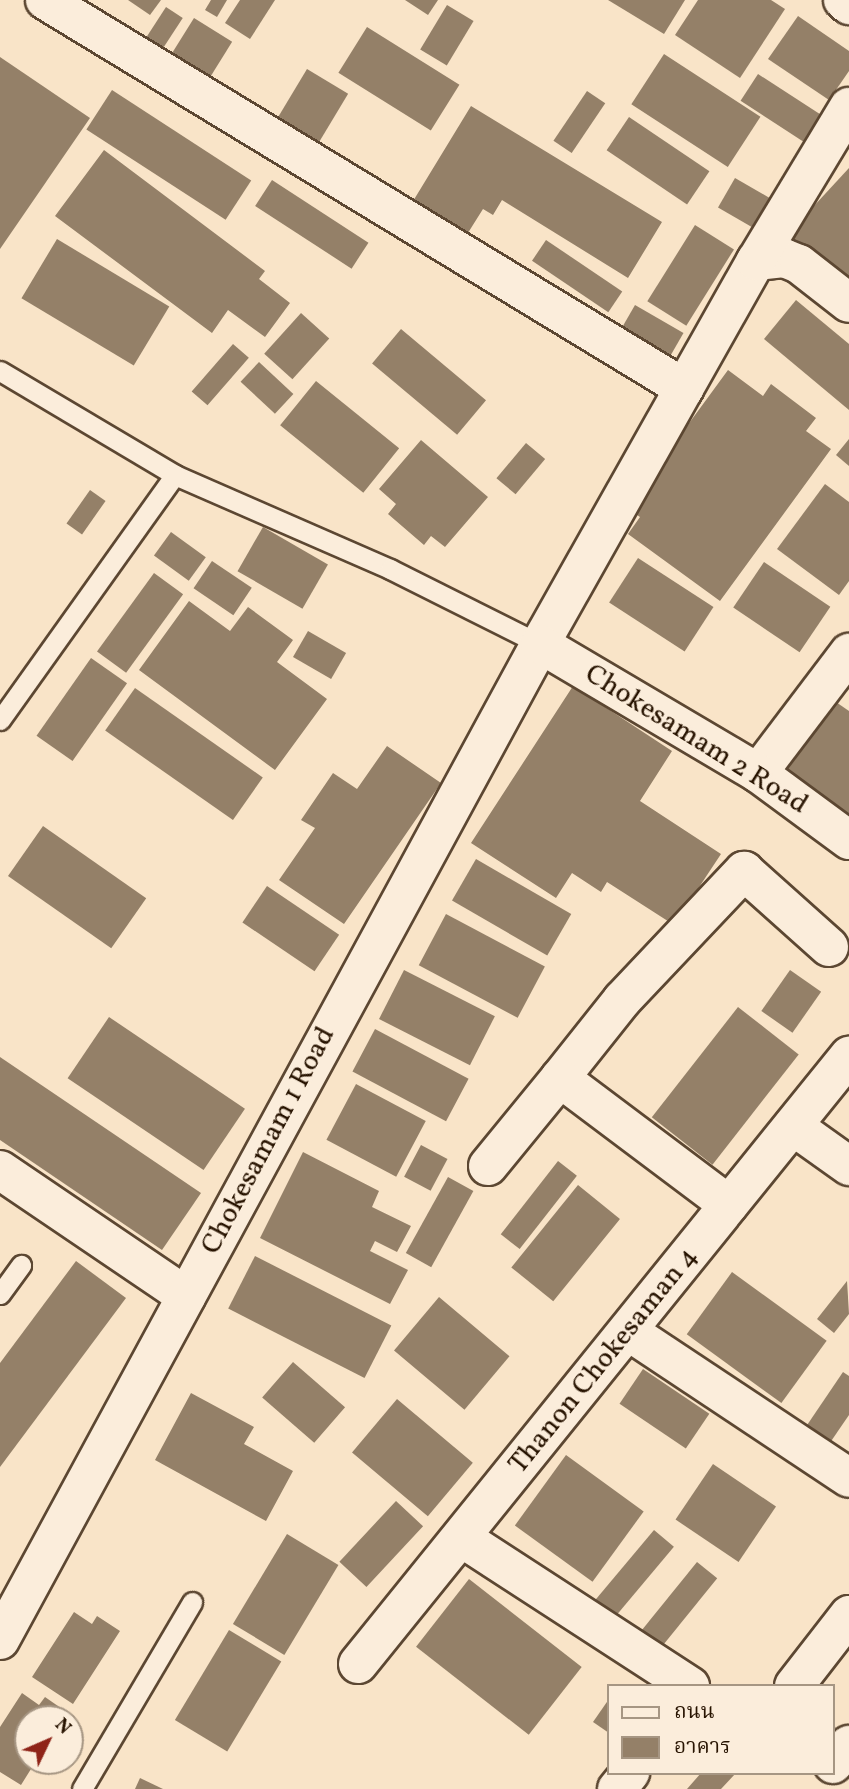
<!DOCTYPE html>
<html>
<head>
<meta charset="utf-8">
<style>
  body { margin:0 }
  #map { position:relative; width:849px; height:1789px; overflow:hidden; background:#f9e4c8; font-family:Vollkorn,"Noto Serif Thai",serif }
  div>[style] { position:absolute }
  [style*='--x'] { left:calc(var(--x)*1px); top:calc(var(--y)*1px); width:calc(var(--w)*1px); rotate:calc(var(--a)*1deg) }
  .building>* { inset:0; background:#948068; transform-origin:0 0 }
  .roads { filter:drop-shadow(2px 0 #5c4732) drop-shadow(-2px 0 #5c4732) drop-shadow(0 2px #5c4732) drop-shadow(0 -2px #5c4732) }
  .service>* { height:19px; margin:-9.5px; padding:0 9.5px; transform-origin:9.5px; border-radius:9.5px; background:#fbeddb }
  .minor>* { height:38px; margin:-19px; padding:0 19px; transform-origin:19px; border-radius:19px; background:#fbeddb }
  .tertiary>* { height:38px; margin:-19px; padding:0 19px; transform-origin:19px; border-radius:19px; background:#fbeddb }
  span { translate:-50% -50%; white-space:nowrap; text-align:center; line-height:1.15; -webkit-text-stroke:5px #fbeddb; paint-order:stroke }
  .street-label { font-size:28px; color:#271300 }
  .legend { position:absolute; left:607px; top:1684px; width:228px; height:91px; box-sizing:border-box; background:#fbeddb; border:2px solid #a69683; margin:0; padding:9px 12px; list-style:none; font-size:21px; color:#271300 }
  .legend li { display:flex; align-items:center; gap:14px; height:35px }
  .legend b { width:35px; border:2px solid #a69683 }
  .north { position:absolute; left:14px; top:1705px; width:70px; height:70px; box-sizing:border-box; background:#fbeddb; border:2px solid #a69683; border-radius:50%; rotate:46deg; font-size:19px; font-weight:700; line-height:28px; text-align:center; color:#271300 }
  .north::after { content:''; display:block; margin:auto; width:24px; height:32px; background:#8f2418; clip-path:polygon(50% 0,100% 100%,50% 72%,0 100%) }
</style>
</head>
<body>
<div id="map">
  <div class="building">
    <div style="clip-path:polygon(128px 0,161px 0,150px 15px)"></div>
    <div style="clip-path:polygon(211px 0,227px 0,217px 17px,205px 10px)"></div>
    <div style="clip-path:polygon(240px 0,275px 0,250px 39px,225px 23px)"></div>
    <div style="clip-path:polygon(405px 0,438px 0,428px 15px)"></div>
    <div style="clip-path:polygon(608px 0,685px 0,664px 34px)"></div>
    <div style="clip-path:polygon(698px 0,771px 0,785px 9px,740px 78px,675px 35px)"></div>
    <div style="left:447px;top:5px;width:31px;height:52px;rotate:31deg"></div>
    <div style="left:166px;top:7px;width:20px;height:39px;rotate:33deg"></div>
    <div style="clip-path:polygon(798px 16px,849px 51px,849px 71px,829px 100px,768px 59px)"></div>
    <div style="left:194px;top:18px;width:45px;height:49px;rotate:32deg"></div>
    <div style="left:367px;top:27px;width:109px;height:54px;rotate:32deg"></div>
    <div style="left:664px;top:54px;width:115px;height:60px;rotate:33deg"></div>
    <div style="clip-path:polygon(0 57px,90px 118px,0 249px)"></div>
    <div style="left:307px;top:69px;width:48px;height:61px;rotate:31deg"></div>
    <div style="left:758px;top:74px;width:81px;height:32px;rotate:33deg"></div>
    <div style="left:112px;top:90px;width:166px;height:47px;rotate:33deg"></div>
    <div style="left:587px;top:91px;width:22px;height:60px;rotate:34deg"></div>
    <div style="clip-path:polygon(471px 106px,662px 222px,628px 278px,502px 200px,493px 215px,483px 209px,461px 244px,407px 211px)"></div>
    <div style="left:629px;top:117px;width:97px;height:40px;rotate:34deg"></div>
    <div style="clip-path:polygon(104px 150px,265px 271px,259px 279px,290px 303px,265px 337px,228px 310px,212px 333px,55px 216px)"></div>
    <div style="clip-path:polygon(849px 168px,849px 278px,843px 285px,788px 234px)"></div>
    <div style="left:735px;top:178px;width:42px;height:34px;rotate:30deg"></div>
    <div style="left:272px;top:180px;width:115px;height:31px;rotate:33deg"></div>
    <div style="left:695px;top:225px;width:46px;height:90px;rotate:32deg"></div>
    <div style="left:57px;top:239px;width:131px;height:69px;rotate:31deg"></div>
    <div style="left:546px;top:240px;width:92px;height:25px;rotate:34deg"></div>
    <div style="clip-path:polygon(796px 300px,849px 344px,849px 410px,764px 339px)"></div>
    <div style="left:635px;top:305px;width:56px;height:34px;rotate:30deg"></div>
    <div style="left:301px;top:313px;width:38px;height:55px;rotate:42deg"></div>
    <div style="left:401px;top:329px;width:111px;height:45px;rotate:40deg"></div>
    <div style="left:233px;top:344px;width:21px;height:63px;rotate:41deg"></div>
    <div style="left:259px;top:362px;width:47px;height:27px;rotate:43deg"></div>
    <div style="clip-path:polygon(728px 370px,763px 396px,771px 384px,816px 418px,806px 431px,831px 449px,720px 601px,628px 534px,640px 517px,627px 508px)"></div>
    <div style="left:316px;top:381px;width:107px;height:57px;rotate:39deg"></div>
    <div style="clip-path:polygon(849px 439px,849px 466px,836px 455px)"></div>
    <div style="clip-path:polygon(421px 440px,488px 497px,445px 547px,431px 536px,424px 545px,388px 514px,396px 504px,379px 489px)"></div>
    <div style="left:526px;top:443px;width:25px;height:46px;rotate:40deg"></div>
    <div style="clip-path:polygon(825px 484px,849px 502px,849px 581px,839px 595px,777px 549px)"></div>
    <div style="left:90px;top:490px;width:19px;height:41px;rotate:35deg"></div>
    <div style="left:263px;top:527px;width:75px;height:51px;rotate:30deg"></div>
    <div style="left:171px;top:532px;width:43px;height:29px;rotate:36deg"></div>
    <div style="left:638px;top:558px;width:90px;height:53px;rotate:33deg"></div>
    <div style="left:212px;top:561px;width:48px;height:33px;rotate:34deg"></div>
    <div style="left:764px;top:562px;width:80px;height:55px;rotate:34deg"></div>
    <div style="left:154px;top:573px;width:36px;height:97px;rotate:36deg"></div>
    <div style="clip-path:polygon(189px 601px,230px 631px,248px 607px,293px 640px,277px 662px,327px 699px,275px 770px,139px 670px)"></div>
    <div style="left:308px;top:631px;width:44px;height:30px;rotate:30deg"></div>
    <div style="left:91px;top:658px;width:44px;height:95px;rotate:35deg"></div>
    <div style="clip-path:polygon(573px 686px,672px 751px,640px 801px,721px 854px,674px 925px,607px 882px,601px 892px,572px 873px,556px 898px,471px 843px)"></div>
    <div style="left:135px;top:688px;width:156px;height:52px;rotate:35deg"></div>
    <div style="clip-path:polygon(833px 700px,849px 711px,849px 816px,784px 772px)"></div>
    <div style="clip-path:polygon(387px 746px,441px 783px,344px 924px,279px 880px,315px 828px,301px 820px,333px 773px,357px 789px)"></div>
    <div style="left:43px;top:826px;width:126px;height:61px;rotate:35deg"></div>
    <div style="left:476px;top:859px;width:110px;height:48px;rotate:30deg"></div>
    <div style="left:267px;top:886px;width:87px;height:44px;rotate:34deg"></div>
    <div style="left:446px;top:914px;width:112px;height:58px;rotate:28deg"></div>
    <div style="left:404px;top:970px;width:102px;height:55px;rotate:27deg"></div>
    <div style="left:790px;top:970px;width:38px;height:50px;rotate:35deg"></div>
    <div style="left:738px;top:1007px;width:77px;height:140px;rotate:38deg"></div>
    <div style="left:109px;top:1017px;width:164px;height:74px;rotate:34deg"></div>
    <div style="left:375px;top:1029px;width:106px;height:48px;rotate:28deg"></div>
    <div style="clip-path:polygon(0 1057px,201px 1193px,162px 1250px,0 1140px)"></div>
    <div style="left:356px;top:1084px;width:79px;height:63px;rotate:28deg"></div>
    <div style="left:421px;top:1145px;width:30px;height:36px;rotate:28deg"></div>
    <div style="clip-path:polygon(303px 1152px,379px 1191px,372px 1207px,411px 1226px,397px 1252px,375px 1241px,370px 1251px,408px 1270px,390px 1304px,260px 1238px)"></div>
    <div style="left:558px;top:1161px;width:24px;height:93px;rotate:38deg"></div>
    <div style="left:448px;top:1177px;width:29px;height:87px;rotate:29deg"></div>
    <div style="left:578px;top:1185px;width:54px;height:106px;rotate:39deg"></div>
    <div style="left:255px;top:1256px;width:153px;height:59px;rotate:27deg"></div>
    <div style="clip-path:polygon(76px 1261px,126px 1298px,0 1467px,0 1363px)"></div>
    <div style="left:732px;top:1272px;width:117px;height:77px;rotate:36deg"></div>
    <div style="clip-path:polygon(847px 1281px,849px 1314px,834px 1333px,817px 1319px)"></div>
    <div style="left:439px;top:1297px;width:92px;height:70px;rotate:40deg"></div>
    <div style="left:293px;top:1362px;width:69px;height:47px;rotate:41deg"></div>
    <div style="left:643px;top:1369px;width:80px;height:42px;rotate:34deg"></div>
    <div style="clip-path:polygon(843px 1372px,849px 1376px,849px 1415px,825px 1450px,801px 1434px)"></div>
    <div style="clip-path:polygon(191px 1393px,254px 1427px,244px 1444px,293px 1471px,266px 1521px,155px 1460px)"></div>
    <div style="left:397px;top:1399px;width:99px;height:70px;rotate:40deg"></div>
    <div style="left:566px;top:1455px;width:96px;height:87px;rotate:36deg"></div>
    <div style="left:713px;top:1464px;width:76px;height:67px;rotate:34deg"></div>
    <div style="left:396px;top:1501px;width:37px;height:83px;rotate:43deg"></div>
    <div style="left:654px;top:1530px;width:26px;height:93px;rotate:40deg"></div>
    <div style="left:287px;top:1534px;width:60px;height:105px;rotate:31deg"></div>
    <div style="left:697px;top:1562px;width:26px;height:92px;rotate:39deg"></div>
    <div style="left:469px;top:1579px;width:143px;height:86px;rotate:38deg"></div>
    <div style="clip-path:polygon(74px 1612px,92px 1624px,97px 1616px,120px 1631px,73px 1704px,32px 1677px)"></div>
    <div style="left:229px;top:1630px;width:61px;height:105px;rotate:31deg"></div>
    <div style="clip-path:polygon(22px 1693px,39px 1705px,45px 1697px,68px 1713px,64px 1719px,28px 1719px,28px 1761px,36px 1761px,21px 1785px,0 1772px,0 1727px)"></div>
    <div style="clip-path:polygon(609px 1699px,609px 1733px,593px 1722px)"></div>
    <div style="clip-path:polygon(701px 1773px,736px 1773px,721px 1789px,687px 1789px)"></div>
    <div style="clip-path:polygon(140px 1778px,163px 1789px,135px 1789px)"></div>
  </div>
  <div class="roads">
    <div class="service">
      <div style="--x:0;--y:371;--w:204;--a:30.7"></div>
      <div style="--x:175;--y:475;--w:235;--a:23.6"></div>
      <div style="--x:390;--y:569;--w:168;--a:26.6"></div>
      <div style="--x:0;--y:720;--w:301;--a:-54.5"></div>
      <div style="--x:0;--y:1294;--w:36;--a:-54"></div>
      <div style="--x:82;--y:1789;--w:217;--a:-59.5"></div>
    </div>
    <div class="minor">
      <div style="--x:45;--y:0;--w:748;--a:31.27"></div>
      <div style="--x:843;--y:0;--w:8;--a:40"></div>
      <div style="--x:756;--y:261;--w:28;--a:-6"></div>
      <div style="--x:784;--y:258;--w:16;--a:22"></div>
      <div style="--x:799;--y:264;--w:63;--a:38"></div>
      <div style="--x:540;--y:644;--w:440;--a:-60.6"></div>
      <div style="--x:756;--y:261;--w:180;--a:-58.9"></div>
      <div style="--x:758;--y:773;--w:151;--a:-52.8"></div>
      <div style="--x:560;--y:1078;--w:100;--a:-51.5"></div>
      <div style="--x:622;--y:1000;--w:178;--a:-46.6"></div>
      <div style="--x:744;--y:871;--w:114;--a:41.8"></div>
      <div style="--x:793;--y:1126;--w:69;--a:35.5"></div>
      <div style="--x:488;--y:1166;--w:114;--a:-50.7"></div>
      <div style="--x:560;--y:1078;--w:211;--a:36.9"></div>
      <div style="--x:628;--y:1331;--w:265;--a:33.6"></div>
      <div style="--x:462;--y:1538;--w:272;--a:33"></div>
      <div style="--x:358;--y:1664;--w:782;--a:-51.08"></div>
      <div style="--x:794;--y:1686;--w:90;--a:-52.2"></div>
      <div style="--x:833;--y:1764;--w:25;--a:-50"></div>
      <div style="--x:617;--y:1789;--w:21;--a:-51"></div>
    </div>
    <div class="tertiary">
      <div style="--x:0;--y:1170;--w:225;--a:34.1"></div>
      <div style="--x:0;--y:1640;--w:1133;--a:-61.53"></div>
      <div style="--x:540;--y:644;--w:253;--a:30.6"></div>
      <div style="--x:758;--y:773;--w:113;--a:36.4"></div>
    </div>
  </div>
  <div class="street-label">
    <span style="left:696px;top:740px;rotate:32deg">Chokesamam 2 Road</span>
    <span style="left:269px;top:1141px;rotate:-62deg">Chokesamam 1 Road</span>
    <span style="left:604px;top:1361px;rotate:-51deg">Thanon Chokesaman 4</span>
  </div>
  <ul class="legend">
  <li><b style="height:9px;background:#fbeddb"></b>ถนน</li>
  <li><b style="height:19px;background:#948068"></b>อาคาร</li>
  </ul>
  <div class="north">N</div>
</div>
</body>
</html>
